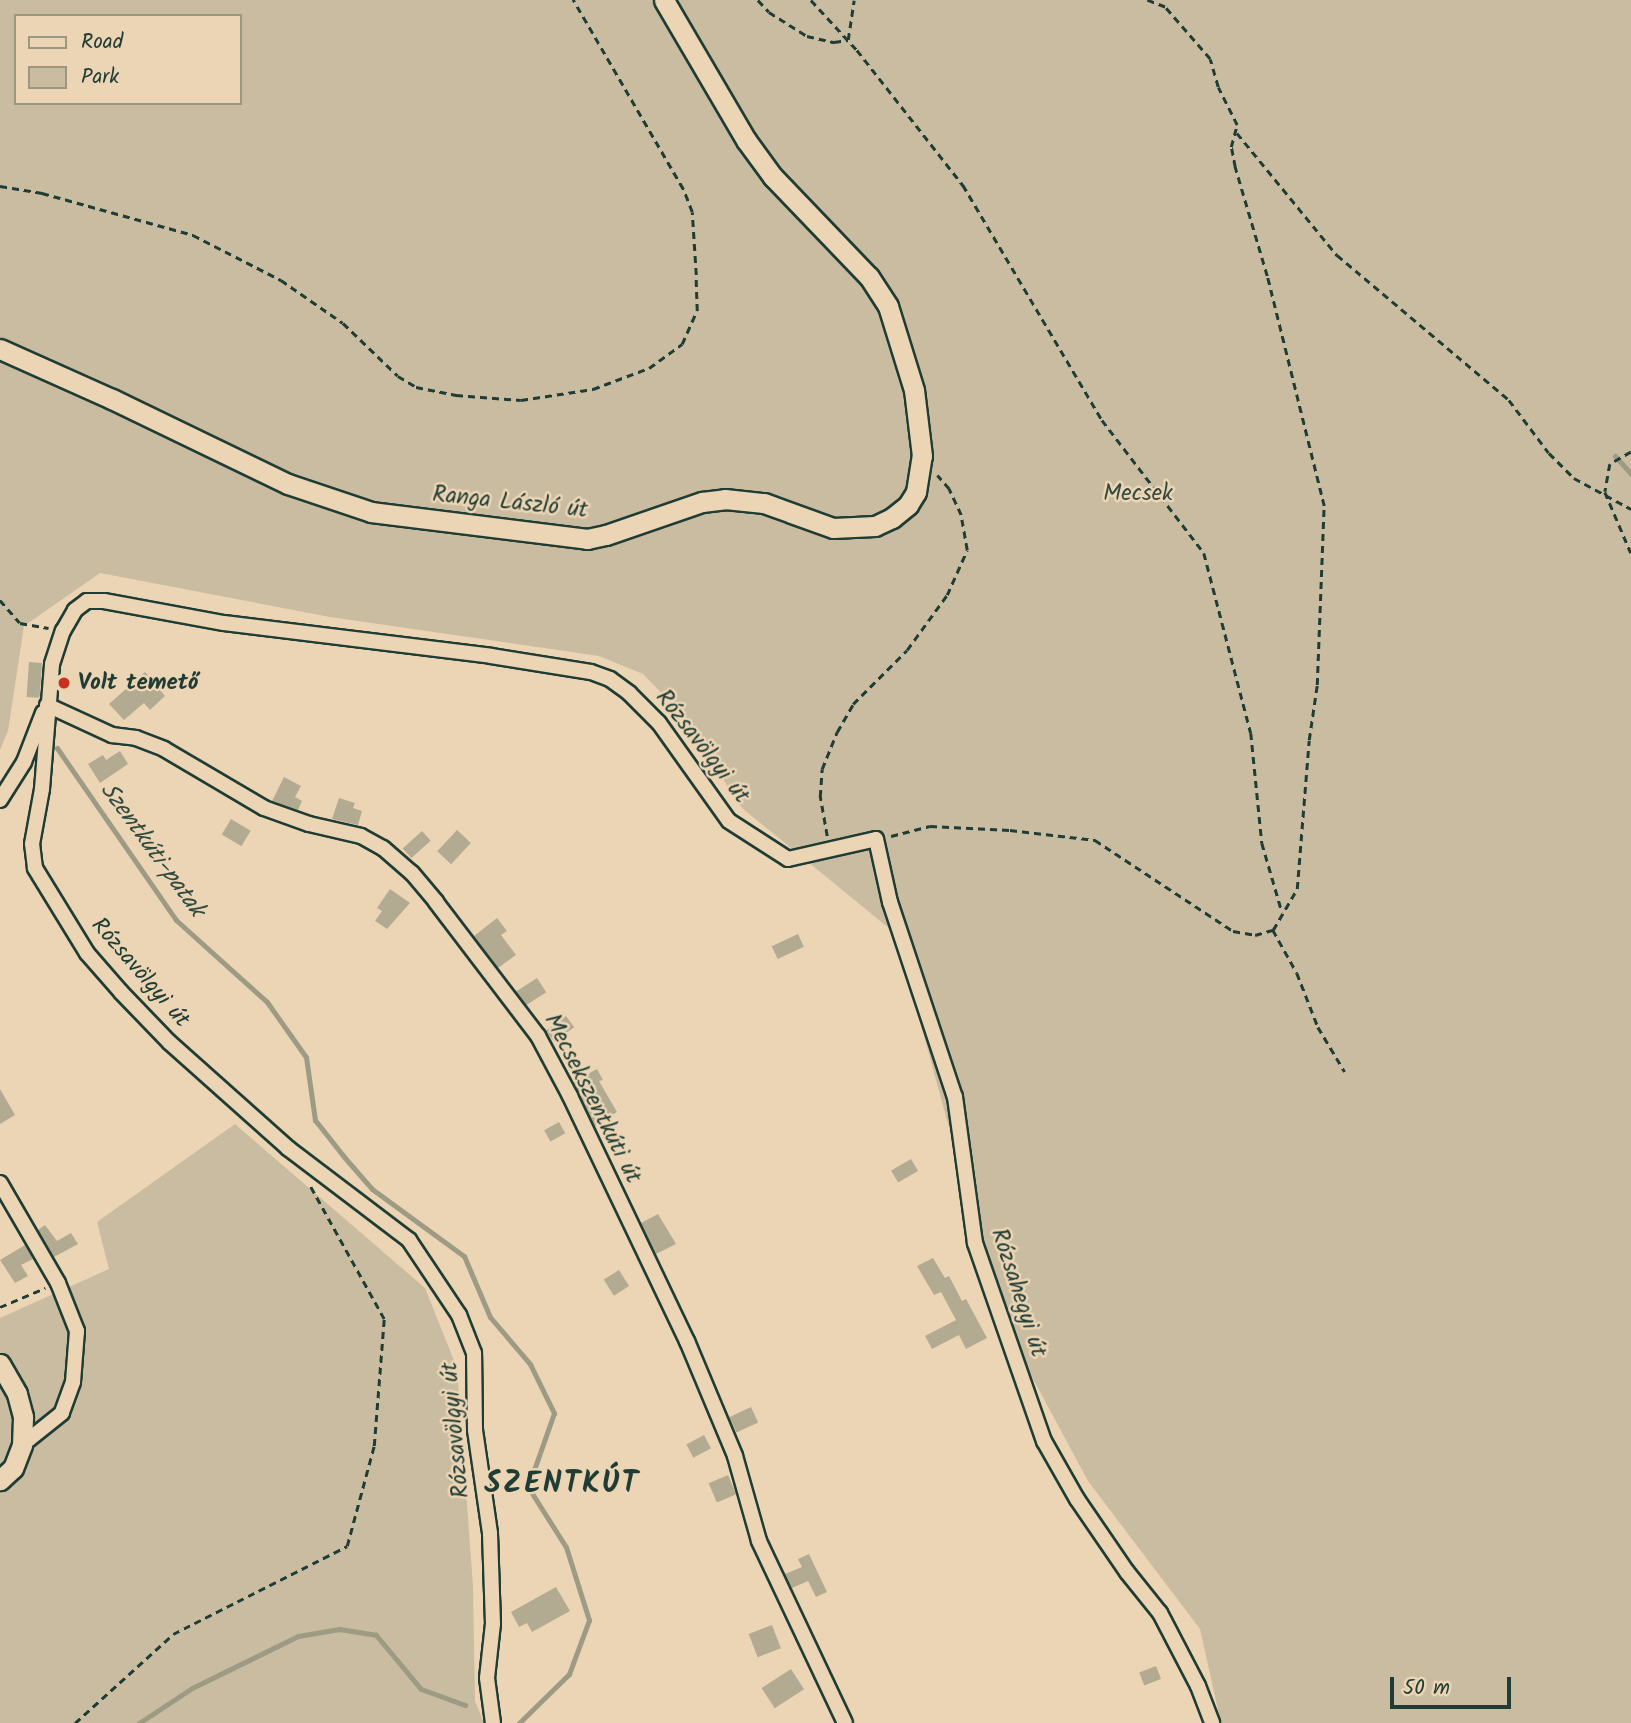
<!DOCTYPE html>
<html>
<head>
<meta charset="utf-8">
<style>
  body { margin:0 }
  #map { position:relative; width:1631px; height:1723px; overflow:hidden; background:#ecd5b5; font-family:Kalam,sans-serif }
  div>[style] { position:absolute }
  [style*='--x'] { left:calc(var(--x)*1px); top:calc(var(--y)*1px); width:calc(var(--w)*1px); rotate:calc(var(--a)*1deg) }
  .green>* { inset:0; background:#cabca0 }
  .stream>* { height:5px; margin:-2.5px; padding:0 2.5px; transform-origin:2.5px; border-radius:2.5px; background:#9d9b84 }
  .building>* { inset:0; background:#b3ab91; transform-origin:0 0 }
  .path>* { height:2.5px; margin-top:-1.25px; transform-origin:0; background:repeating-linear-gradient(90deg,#1f3d34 0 7px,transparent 0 12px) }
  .roads { filter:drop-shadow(2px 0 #1f3d34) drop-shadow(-2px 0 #1f3d34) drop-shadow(0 2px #1f3d34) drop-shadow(0 -2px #1f3d34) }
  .minor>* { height:14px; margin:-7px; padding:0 7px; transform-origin:7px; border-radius:7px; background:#ecd5b5 }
  .secondary>* { height:19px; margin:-9.5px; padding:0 9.5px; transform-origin:9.5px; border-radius:9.5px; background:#ecd5b5 }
  .dots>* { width:19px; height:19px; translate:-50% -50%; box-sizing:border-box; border:4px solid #ecd5b5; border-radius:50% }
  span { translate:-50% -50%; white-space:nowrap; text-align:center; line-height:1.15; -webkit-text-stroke:5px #ecd5b5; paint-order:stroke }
  .park-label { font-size:23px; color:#304a3f }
  .street-label { font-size:23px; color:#1f3d34 }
  .poi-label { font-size:23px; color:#1f3d34; font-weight:700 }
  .left { translate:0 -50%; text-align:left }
  .water-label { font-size:24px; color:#324b40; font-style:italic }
  .district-label { font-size:30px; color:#1f3d34; font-weight:700; letter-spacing:2px }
  .legend { position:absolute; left:14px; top:14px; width:228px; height:91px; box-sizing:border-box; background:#ecd5b5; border:2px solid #9a9881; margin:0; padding:9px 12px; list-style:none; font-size:21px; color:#1f3d34 }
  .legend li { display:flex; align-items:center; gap:14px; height:35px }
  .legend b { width:35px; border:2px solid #9a9881 }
  .scale { position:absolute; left:1390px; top:1677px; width:121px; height:32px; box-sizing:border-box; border:4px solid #1f3d34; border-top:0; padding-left:9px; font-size:21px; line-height:24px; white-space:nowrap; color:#1f3d34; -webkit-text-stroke:5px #ecd5b5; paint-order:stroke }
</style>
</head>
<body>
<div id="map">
  <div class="green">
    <div style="clip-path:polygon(evenodd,0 0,1631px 0,1631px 1723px,1221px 1723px,1200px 1629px,1088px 1481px,1002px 1321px,896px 934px,742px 808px,677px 709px,643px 674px,599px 656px,330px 617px,100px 573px,24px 626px,8px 731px,0 750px,0 0,16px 16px,240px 16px,240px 103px,16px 103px,16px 16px)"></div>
    <div style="clip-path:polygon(235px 1124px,425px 1288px,457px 1368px,473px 1586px,475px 1701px,484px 1723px,0 1723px,0 1318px,109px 1269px,97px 1222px)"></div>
  </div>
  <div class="stream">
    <div style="--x:1615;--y:456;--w:24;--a:48"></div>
    <div style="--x:57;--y:748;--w:209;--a:55.3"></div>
    <div style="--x:176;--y:920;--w:122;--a:42"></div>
    <div style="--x:267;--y:1002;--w:67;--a:54.7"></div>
    <div style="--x:306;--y:1057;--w:64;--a:81.9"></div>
    <div style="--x:315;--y:1120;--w:48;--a:51.7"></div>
    <div style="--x:345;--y:1158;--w:41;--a:48.9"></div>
    <div style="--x:372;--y:1189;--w:114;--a:36.1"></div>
    <div style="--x:464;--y:1256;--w:66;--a:66.9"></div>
    <div style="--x:490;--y:1317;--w:62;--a:49.6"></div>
    <div style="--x:530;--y:1364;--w:55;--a:63.9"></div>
    <div style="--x:554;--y:1413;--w:78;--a:109.4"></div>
    <div style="--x:528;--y:1487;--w:71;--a:57.7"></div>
    <div style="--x:566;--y:1547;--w:77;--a:72.5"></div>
    <div style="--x:589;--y:1620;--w:58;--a:110.3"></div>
    <div style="--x:569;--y:1674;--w:70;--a:135.6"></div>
    <div style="--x:139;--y:1723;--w:64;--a:-33.4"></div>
    <div style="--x:192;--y:1688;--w:118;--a:-26.1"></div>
    <div style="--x:298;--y:1636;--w:42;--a:-9.7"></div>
    <div style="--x:339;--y:1629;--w:37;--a:9"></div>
    <div style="--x:376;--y:1635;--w:70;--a:50.2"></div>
    <div style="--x:421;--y:1689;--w:47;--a:20"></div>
  </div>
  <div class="building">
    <div style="left:29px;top:662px;width:13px;height:35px;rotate:4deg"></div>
    <div style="clip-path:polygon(145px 672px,165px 696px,150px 710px,144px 703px,124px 720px,109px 704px)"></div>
    <div style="clip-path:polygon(120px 751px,128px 764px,100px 783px,88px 764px,103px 755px,106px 760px)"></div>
    <div style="clip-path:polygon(284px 777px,301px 786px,295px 797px,302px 801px,298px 810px,272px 801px)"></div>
    <div style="clip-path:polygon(339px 798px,355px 803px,353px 808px,362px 811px,358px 825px,332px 819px)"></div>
    <div style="left:231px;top:819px;width:23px;height:18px;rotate:31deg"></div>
    <div style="left:457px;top:830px;width:19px;height:29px;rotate:43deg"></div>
    <div style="left:422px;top:831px;width:13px;height:26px;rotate:48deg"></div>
    <div style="clip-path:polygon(390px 889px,410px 903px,387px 929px,375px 921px,382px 911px,377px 908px)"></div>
    <div style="clip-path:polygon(497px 918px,507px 931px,501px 935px,516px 955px,498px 968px,474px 936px)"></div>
    <div style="left:798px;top:934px;width:14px;height:29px;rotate:65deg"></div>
    <div style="left:537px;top:978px;width:17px;height:25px;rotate:57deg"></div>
    <div style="left:566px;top:1016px;width:14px;height:25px;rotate:54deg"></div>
    <div style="clip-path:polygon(597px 1069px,603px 1080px,599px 1081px,617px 1112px,595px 1126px,573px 1082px)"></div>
    <div style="clip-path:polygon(0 1089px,15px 1115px,0 1124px)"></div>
    <div style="left:559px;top:1122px;width:13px;height:17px;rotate:61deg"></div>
    <div style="left:911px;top:1159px;width:14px;height:23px;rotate:60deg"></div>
    <div style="clip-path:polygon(658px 1214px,676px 1244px,656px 1254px,641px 1223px)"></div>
    <div style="clip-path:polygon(45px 1225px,57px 1241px,71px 1233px,78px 1244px,54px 1257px,38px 1230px)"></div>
    <div style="clip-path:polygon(25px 1245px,33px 1259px,21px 1265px,28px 1276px,15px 1283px,0 1260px)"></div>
    <div style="clip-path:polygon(933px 1258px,945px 1278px,949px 1276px,962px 1301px,966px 1299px,987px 1338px,966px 1349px,959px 1335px,932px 1349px,925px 1336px,956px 1320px,941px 1292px,934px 1295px,917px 1266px)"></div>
    <div style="left:619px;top:1270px;width:19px;height:18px;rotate:58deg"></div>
    <div style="left:751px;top:1407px;width:17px;height:24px;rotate:65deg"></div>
    <div style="left:704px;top:1435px;width:15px;height:20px;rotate:62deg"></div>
    <div style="left:728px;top:1475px;width:21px;height:21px;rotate:67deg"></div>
    <div style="clip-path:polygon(809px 1554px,827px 1592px,816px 1597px,808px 1581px,792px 1588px,785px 1574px,802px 1567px,798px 1559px)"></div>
    <div style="clip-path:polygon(556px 1587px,570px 1611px,532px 1632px,527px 1623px,519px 1627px,511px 1612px)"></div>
    <div style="left:772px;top:1625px;width:25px;height:25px;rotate:69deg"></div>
    <div style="left:1156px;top:1666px;width:14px;height:18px;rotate:69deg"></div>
    <div style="left:791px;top:1669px;width:24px;height:35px;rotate:57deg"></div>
  </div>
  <div class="path">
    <div style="--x:758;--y:0;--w:16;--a:47"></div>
    <div style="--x:769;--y:12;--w:45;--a:32.3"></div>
    <div style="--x:807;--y:36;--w:28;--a:13"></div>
    <div style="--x:834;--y:42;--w:14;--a:-8"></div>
    <div style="--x:848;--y:40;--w:40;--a:-81.5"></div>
    <div style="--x:811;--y:0;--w:68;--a:47.4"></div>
    <div style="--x:857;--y:50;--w:172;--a:51.9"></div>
    <div style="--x:963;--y:185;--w:273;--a:59.4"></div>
    <div style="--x:1102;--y:420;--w:168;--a:52.5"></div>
    <div style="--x:1204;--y:553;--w:186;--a:75.4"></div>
    <div style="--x:1251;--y:733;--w:111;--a:84.3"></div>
    <div style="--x:1262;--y:843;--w:72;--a:73.8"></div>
    <div style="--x:1237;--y:133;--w:158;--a:50.7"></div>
    <div style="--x:1337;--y:255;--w:225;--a:40.1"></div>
    <div style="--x:1509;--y:400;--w:66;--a:53"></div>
    <div style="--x:1549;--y:453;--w:35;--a:45"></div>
    <div style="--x:1574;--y:478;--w:65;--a:28.5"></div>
    <div style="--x:0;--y:186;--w:43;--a:9.5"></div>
    <div style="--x:42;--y:193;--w:157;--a:15.5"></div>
    <div style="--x:193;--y:235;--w:99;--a:27.1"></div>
    <div style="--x:281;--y:280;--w:75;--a:34.7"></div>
    <div style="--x:343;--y:323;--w:76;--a:43.9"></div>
    <div style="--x:398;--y:376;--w:21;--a:31"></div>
    <div style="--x:416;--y:387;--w:41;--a:11.3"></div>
    <div style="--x:456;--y:395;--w:65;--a:4.4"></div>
    <div style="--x:521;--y:400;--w:73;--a:-8.7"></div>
    <div style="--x:593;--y:389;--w:60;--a:-20.6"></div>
    <div style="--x:649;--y:368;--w:41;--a:-36"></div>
    <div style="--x:682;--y:344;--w:36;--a:-66"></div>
    <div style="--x:697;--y:311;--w:36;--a:-92"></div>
    <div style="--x:696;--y:275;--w:63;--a:-93.6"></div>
    <div style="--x:692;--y:212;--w:25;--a:-111"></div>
    <div style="--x:683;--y:189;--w:219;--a:-120.2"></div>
    <div style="--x:1631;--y:452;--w:24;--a:150"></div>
    <div style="--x:1610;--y:464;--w:28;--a:100"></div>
    <div style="--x:1605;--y:492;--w:66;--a:66.9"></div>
    <div style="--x:0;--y:600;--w:30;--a:49"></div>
    <div style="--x:20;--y:623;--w:29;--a:10"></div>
    <div style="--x:827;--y:836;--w:40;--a:-100"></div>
    <div style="--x:820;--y:797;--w:28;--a:-86"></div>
    <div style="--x:822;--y:769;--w:40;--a:-68"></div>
    <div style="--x:837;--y:732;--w:32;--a:-60"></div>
    <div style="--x:853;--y:704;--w:76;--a:-45"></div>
    <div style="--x:907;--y:650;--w:68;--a:-54"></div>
    <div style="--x:947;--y:595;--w:49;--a:-66"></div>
    <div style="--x:967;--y:550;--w:36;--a:-100"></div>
    <div style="--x:961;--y:515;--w:29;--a:-115"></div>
    <div style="--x:949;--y:489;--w:18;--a:-131"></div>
    <div style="--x:891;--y:836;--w:40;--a:-14.4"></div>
    <div style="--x:930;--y:826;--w:80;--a:2.9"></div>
    <div style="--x:1010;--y:830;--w:86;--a:6.7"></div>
    <div style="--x:1095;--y:840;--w:165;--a:33.4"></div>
    <div style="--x:1233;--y:931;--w:22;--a:10"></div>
    <div style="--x:1255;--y:935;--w:19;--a:-16"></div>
    <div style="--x:1273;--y:930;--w:48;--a:-59.7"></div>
    <div style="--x:1297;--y:889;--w:149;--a:-85.4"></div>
    <div style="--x:1309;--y:740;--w:56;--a:-81.7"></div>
    <div style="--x:1317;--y:685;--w:179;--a:-87.8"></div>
    <div style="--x:1324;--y:506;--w:237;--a:-103.9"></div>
    <div style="--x:1267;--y:276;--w:114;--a:-106.4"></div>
    <div style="--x:1235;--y:167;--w:20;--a:-101"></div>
    <div style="--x:1231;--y:147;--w:23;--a:-75"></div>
    <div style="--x:1237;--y:125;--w:42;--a:-116.6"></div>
    <div style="--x:1218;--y:87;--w:29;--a:-106"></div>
    <div style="--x:1210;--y:59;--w:69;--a:-130.9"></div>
    <div style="--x:1165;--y:7;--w:19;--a:-159"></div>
    <div style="--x:1273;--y:930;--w:49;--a:60.8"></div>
    <div style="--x:1297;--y:973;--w:58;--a:68.7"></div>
    <div style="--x:1318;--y:1027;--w:52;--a:59"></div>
    <div style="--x:0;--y:1307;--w:49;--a:-22.9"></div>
    <div style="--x:75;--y:1723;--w:132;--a:-42.2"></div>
    <div style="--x:173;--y:1634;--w:195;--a:-26.8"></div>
    <div style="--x:347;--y:1546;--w:104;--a:-74.9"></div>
    <div style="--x:374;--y:1446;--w:127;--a:-85.5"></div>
    <div style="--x:384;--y:1319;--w:154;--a:-119.1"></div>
  </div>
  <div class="roads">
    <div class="minor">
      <div style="--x:47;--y:705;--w:72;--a:24.8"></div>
      <div style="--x:112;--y:735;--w:24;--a:7"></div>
      <div style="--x:136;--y:738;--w:30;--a:21"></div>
      <div style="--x:164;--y:749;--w:116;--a:30.5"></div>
      <div style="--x:264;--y:808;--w:48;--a:19.6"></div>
      <div style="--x:309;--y:824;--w:53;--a:13"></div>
      <div style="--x:361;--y:836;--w:25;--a:29"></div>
      <div style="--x:383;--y:848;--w:38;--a:41"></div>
      <div style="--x:412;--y:873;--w:38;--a:50"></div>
      <div style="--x:436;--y:902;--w:168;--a:52.7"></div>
      <div style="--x:538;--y:1036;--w:68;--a:61.9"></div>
      <div style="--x:570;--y:1096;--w:272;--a:64.5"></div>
      <div style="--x:687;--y:1341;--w:125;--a:67.3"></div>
      <div style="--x:735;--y:1456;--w:88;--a:74.2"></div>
      <div style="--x:759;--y:1541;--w:201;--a:64.7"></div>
      <div style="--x:0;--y:800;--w:45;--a:-57.7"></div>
      <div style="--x:24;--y:762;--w:53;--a:-68.8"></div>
      <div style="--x:0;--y:1183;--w:116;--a:59.9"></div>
      <div style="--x:58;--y:1283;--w:52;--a:68.4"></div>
      <div style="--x:77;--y:1331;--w:51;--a:94.5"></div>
      <div style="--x:73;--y:1382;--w:33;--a:110"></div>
      <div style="--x:62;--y:1413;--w:51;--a:141.3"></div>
      <div style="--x:493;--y:1723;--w:45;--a:-97.6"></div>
      <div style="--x:487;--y:1678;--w:54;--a:-83.7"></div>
      <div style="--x:493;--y:1624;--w:91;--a:-91.9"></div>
      <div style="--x:490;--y:1533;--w:104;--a:-98.3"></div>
      <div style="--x:475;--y:1430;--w:77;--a:-90.7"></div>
      <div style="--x:474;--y:1353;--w:41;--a:-111.5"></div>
      <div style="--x:459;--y:1315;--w:90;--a:-123.7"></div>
      <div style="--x:409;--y:1240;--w:152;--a:-142.8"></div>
      <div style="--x:288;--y:1148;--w:158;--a:-138.3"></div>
      <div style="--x:170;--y:1043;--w:71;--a:-133.9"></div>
      <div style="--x:121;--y:992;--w:52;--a:-131.1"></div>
      <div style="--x:87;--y:953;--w:100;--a:-121.5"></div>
      <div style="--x:35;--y:868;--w:24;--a:-97"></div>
      <div style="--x:32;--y:844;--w:56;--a:-79.7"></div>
      <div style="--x:42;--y:789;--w:125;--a:-85.4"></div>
      <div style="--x:52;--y:664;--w:35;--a:-72"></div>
      <div style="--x:63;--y:631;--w:24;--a:-60"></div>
      <div style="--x:75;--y:610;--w:15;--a:-37"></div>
      <div style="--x:87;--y:601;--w:17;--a:0"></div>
      <div style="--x:104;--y:601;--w:122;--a:10.4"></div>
      <div style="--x:224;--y:623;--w:269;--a:7"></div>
      <div style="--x:491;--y:656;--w:101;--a:9.1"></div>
      <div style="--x:591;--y:672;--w:20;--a:20"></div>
      <div style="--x:610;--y:679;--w:24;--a:36"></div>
      <div style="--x:629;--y:693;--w:42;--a:45"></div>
      <div style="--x:659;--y:723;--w:120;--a:54.5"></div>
      <div style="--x:729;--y:821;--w:70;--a:32.8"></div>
      <div style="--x:788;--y:859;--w:90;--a:-12.8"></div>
      <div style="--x:876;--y:839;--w:65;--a:77.5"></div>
      <div style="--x:890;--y:902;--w:206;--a:71.6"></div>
      <div style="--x:955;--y:1097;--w:147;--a:82.2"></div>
      <div style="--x:975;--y:1243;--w:210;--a:70.8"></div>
      <div style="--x:1044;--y:1441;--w:67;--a:60.4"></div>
      <div style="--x:1077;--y:1499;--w:88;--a:55.6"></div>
      <div style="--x:1127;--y:1572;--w:53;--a:51.2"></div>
      <div style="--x:1160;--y:1613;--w:82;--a:62.5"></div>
      <div style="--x:1198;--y:1686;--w:40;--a:69"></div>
    </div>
    <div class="secondary">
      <div style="--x:0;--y:349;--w:123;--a:24.1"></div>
      <div style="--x:112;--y:399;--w:195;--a:25.8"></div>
      <div style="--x:288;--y:484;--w:88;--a:18.6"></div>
      <div style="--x:371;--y:512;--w:218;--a:7.1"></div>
      <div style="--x:587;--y:539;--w:19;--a:-12"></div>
      <div style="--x:606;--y:535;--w:102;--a:-19"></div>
      <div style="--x:702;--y:502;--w:23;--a:-7"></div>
      <div style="--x:725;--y:499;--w:39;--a:6"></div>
      <div style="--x:764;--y:503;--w:73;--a:19.9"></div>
      <div style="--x:833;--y:528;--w:42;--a:-2.7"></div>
      <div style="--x:875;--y:526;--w:19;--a:-25"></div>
      <div style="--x:892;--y:518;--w:21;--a:-39"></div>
      <div style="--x:908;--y:505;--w:15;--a:-58"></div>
      <div style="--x:916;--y:492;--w:36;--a:-81"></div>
      <div style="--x:922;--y:456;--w:66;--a:-96.9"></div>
      <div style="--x:914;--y:390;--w:88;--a:-107.2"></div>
      <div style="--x:888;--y:306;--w:35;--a:-123"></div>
      <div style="--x:869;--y:277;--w:139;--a:-133.8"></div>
      <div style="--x:773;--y:177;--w:46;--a:-126.1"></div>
      <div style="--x:746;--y:140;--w:162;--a:-120.4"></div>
      <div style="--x:0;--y:1364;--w:34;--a:60"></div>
      <div style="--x:17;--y:1394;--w:24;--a:75"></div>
      <div style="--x:23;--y:1417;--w:28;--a:92"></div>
      <div style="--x:22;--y:1445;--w:25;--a:111"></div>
      <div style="--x:13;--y:1468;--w:18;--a:137"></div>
    </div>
  </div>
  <div class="dots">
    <div style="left:64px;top:683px;background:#c8321e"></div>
  </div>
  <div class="park-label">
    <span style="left:1138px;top:494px">Mecsek</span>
  </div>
  <div class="street-label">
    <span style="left:510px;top:503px;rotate:6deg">Ranga László út</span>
    <span style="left:702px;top:747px;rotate:52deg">Rózsavölgyi út</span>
    <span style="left:140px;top:973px;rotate:49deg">Rózsavölgyi út</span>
    <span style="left:592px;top:1099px;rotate:63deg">Mecsekszentkúti út</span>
    <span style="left:1018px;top:1293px;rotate:72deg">Rózsahegyi út</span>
    <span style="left:456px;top:1430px;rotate:-95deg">Rózsavölgyi út</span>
  </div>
  <div class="poi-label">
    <span class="left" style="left:78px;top:683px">Volt temető</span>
  </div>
  <div class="water-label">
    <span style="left:152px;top:850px;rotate:54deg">Szentkúti-patak</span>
  </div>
  <div class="district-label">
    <span style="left:562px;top:1484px">SZENTKÚT</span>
  </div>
  <ul class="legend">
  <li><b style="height:9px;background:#ecd5b5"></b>Road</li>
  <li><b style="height:19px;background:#cabca0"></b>Park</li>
  </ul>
  <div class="scale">50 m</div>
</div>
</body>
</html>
